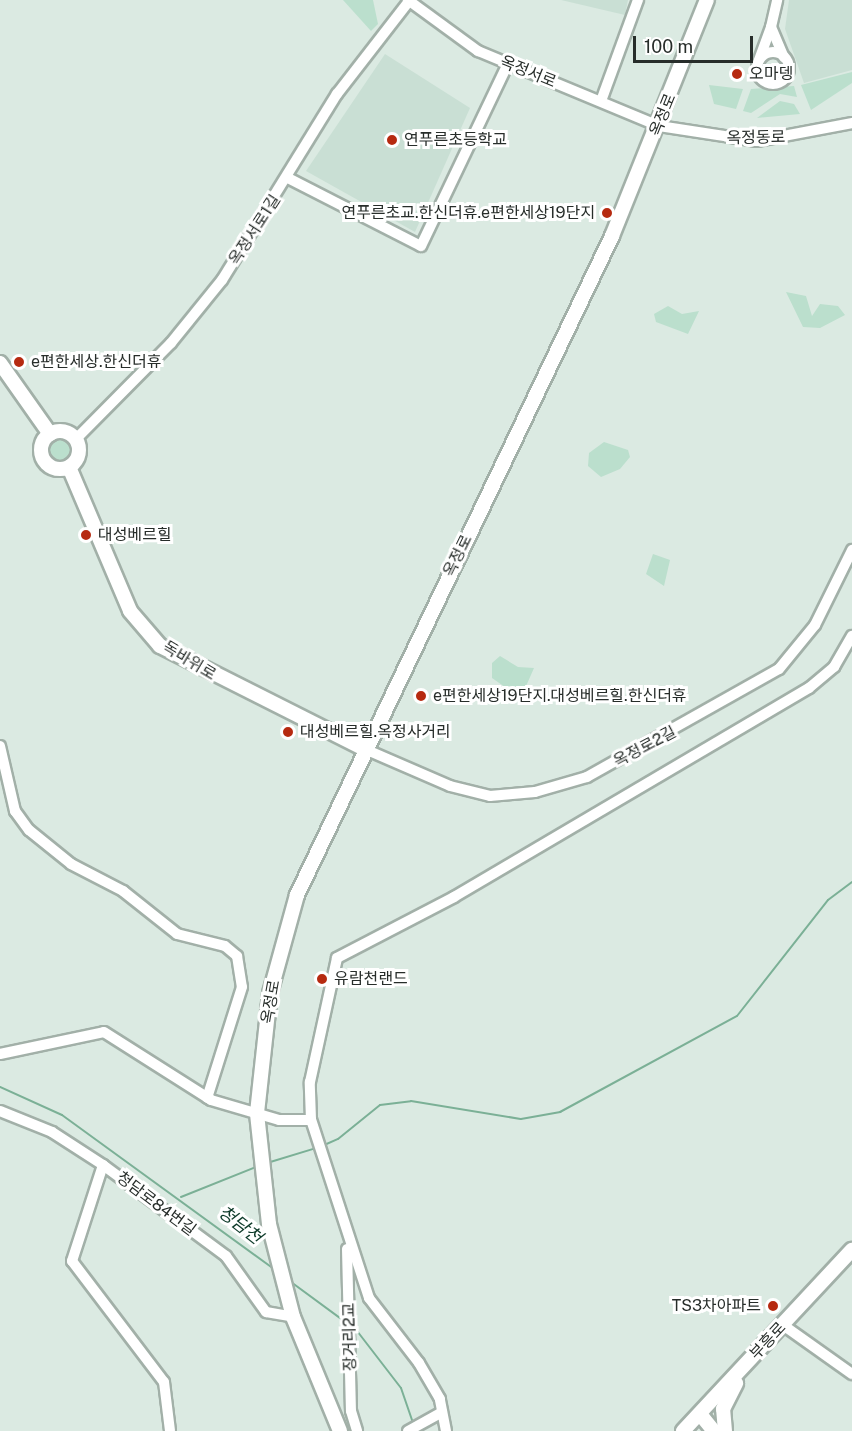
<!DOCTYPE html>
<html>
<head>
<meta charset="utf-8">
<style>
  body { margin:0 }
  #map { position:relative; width:852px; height:1431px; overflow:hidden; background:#dbeae2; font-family:"Public Sans","Noto Sans KR",sans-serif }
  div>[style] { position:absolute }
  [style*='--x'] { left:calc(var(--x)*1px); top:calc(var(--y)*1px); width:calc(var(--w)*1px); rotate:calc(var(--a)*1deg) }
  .built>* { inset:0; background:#c9dfd4 }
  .green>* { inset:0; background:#bbdfcd }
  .round { border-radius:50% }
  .stream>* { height:2px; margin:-1px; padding:0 1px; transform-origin:1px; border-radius:1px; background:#7bb096 }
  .roads { filter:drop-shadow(2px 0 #a2b0a8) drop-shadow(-2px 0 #a2b0a8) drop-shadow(0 2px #a2b0a8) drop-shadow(0 -2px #a2b0a8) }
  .minor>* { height:10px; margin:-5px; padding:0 5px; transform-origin:5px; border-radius:5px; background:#fff }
  .minor>.ring { margin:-5px; padding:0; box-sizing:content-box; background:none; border:10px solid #fff; border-radius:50% }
  .major>* { height:14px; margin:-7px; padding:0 7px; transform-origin:7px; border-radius:7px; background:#fff }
  .major>.ring { margin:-7px; padding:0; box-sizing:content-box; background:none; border:14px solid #fff; border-radius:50% }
  .dots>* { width:16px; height:16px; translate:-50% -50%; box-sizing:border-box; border:3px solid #fff; border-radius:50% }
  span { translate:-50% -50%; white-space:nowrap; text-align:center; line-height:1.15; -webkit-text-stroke:6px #fff; paint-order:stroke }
  .street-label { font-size:16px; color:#272d2a }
  .poi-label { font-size:16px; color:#272d2a }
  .left { translate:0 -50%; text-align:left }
  .right { translate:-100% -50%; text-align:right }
  .water-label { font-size:18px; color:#0d3a29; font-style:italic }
  .scale { position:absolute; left:633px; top:36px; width:120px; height:27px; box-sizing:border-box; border:3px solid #272d2a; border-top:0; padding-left:8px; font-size:18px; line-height:21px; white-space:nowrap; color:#272d2a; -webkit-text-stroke:4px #fff; paint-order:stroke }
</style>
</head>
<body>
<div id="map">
  <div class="built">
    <div style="clip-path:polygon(561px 0,628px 0,625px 15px)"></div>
    <div style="clip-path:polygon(789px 0,852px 0,852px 70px,804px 83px,785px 29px)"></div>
    <div style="clip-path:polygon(385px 54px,470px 108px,415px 232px,306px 171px)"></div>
  </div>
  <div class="green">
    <div style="clip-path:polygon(343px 0,373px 0,378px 24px,371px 31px)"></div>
    <div style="clip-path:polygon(852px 72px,852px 83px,811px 110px,801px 85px)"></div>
    <div style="clip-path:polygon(709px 85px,743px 89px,736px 109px,714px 104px)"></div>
    <div style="clip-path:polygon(794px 86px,797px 97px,780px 94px,751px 113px,743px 111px,751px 89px)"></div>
    <div style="clip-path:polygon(780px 101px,794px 104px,800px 114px,757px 118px)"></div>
    <div style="clip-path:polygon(786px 292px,806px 296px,812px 316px,820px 304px,838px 306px,845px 315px,820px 328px,803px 327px)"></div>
    <div style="clip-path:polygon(668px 306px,682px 314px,699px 311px,688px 334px,656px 322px,654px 314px)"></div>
    <div class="round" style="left:49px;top:439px;width:22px;height:22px"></div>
    <div style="clip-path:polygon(604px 442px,628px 450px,630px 457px,620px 469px,601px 477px,588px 466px,589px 453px)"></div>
    <div style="clip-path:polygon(653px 554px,670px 560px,664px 586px,646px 574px)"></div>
    <div style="clip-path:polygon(500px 656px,518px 667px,534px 668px,523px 693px,515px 694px,492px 678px,492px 663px)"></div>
  </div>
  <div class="stream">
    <div style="--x:0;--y:1087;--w:68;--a:24.3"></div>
    <div style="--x:62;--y:1115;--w:262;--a:36"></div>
    <div style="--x:322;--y:1146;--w:17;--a:-24"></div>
    <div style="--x:338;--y:1139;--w:54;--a:-39"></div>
    <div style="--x:380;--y:1105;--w:31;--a:-7"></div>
    <div style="--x:411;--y:1101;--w:111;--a:9.3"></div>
    <div style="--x:521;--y:1119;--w:40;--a:-10"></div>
    <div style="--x:560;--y:1112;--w:201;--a:-28.5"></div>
    <div style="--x:737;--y:1016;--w:147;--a:-51.9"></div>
    <div style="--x:828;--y:900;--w:30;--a:-37"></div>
    <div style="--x:267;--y:1163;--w:51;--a:-17"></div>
    <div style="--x:181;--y:1197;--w:81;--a:-21.8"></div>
    <div style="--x:291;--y:1282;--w:66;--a:36.3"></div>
    <div style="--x:354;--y:1327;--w:77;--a:52.4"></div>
    <div style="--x:401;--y:1388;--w:37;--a:71"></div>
  </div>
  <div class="roads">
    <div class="minor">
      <div style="--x:408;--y:0;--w:87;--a:36.1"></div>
      <div style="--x:478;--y:51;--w:196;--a:22.5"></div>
      <div style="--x:659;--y:126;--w:99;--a:8.7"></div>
      <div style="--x:757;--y:141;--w:97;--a:-10.7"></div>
      <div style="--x:771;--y:27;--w:28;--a:-77"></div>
      <div class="ring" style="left:757px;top:52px;width:22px;height:22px"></div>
      <div style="--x:759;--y:60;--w:35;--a:-70"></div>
      <div style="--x:771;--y:27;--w:33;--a:67"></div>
      <div style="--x:601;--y:101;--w:108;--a:-69.9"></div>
      <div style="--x:288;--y:178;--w:149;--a:27.1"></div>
      <div style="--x:421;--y:246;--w:202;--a:-64.5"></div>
      <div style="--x:76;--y:439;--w:135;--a:-45.3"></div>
      <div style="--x:171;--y:343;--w:81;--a:-51"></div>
      <div style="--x:222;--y:280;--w:219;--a:-58.3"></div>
      <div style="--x:337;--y:94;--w:119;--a:-52.2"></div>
      <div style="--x:0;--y:746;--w:67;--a:77"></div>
      <div style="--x:15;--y:811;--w:24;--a:54"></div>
      <div style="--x:29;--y:830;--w:54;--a:39"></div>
      <div style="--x:71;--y:864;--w:59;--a:27.4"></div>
      <div style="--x:123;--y:891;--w:69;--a:38.5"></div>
      <div style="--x:177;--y:934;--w:49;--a:14"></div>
      <div style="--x:225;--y:946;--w:16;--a:40"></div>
      <div style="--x:237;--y:956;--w:31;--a:81"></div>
      <div style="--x:242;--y:987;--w:116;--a:107.5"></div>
      <div style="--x:367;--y:750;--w:90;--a:23.4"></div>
      <div style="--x:450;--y:786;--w:41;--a:14"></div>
      <div style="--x:490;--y:796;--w:45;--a:-5.1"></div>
      <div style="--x:535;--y:792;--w:54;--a:-16.1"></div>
      <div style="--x:587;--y:777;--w:220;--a:-29.4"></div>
      <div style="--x:779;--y:669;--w:57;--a:-50.7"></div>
      <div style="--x:815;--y:625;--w:84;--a:-63.7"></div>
      <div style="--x:0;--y:1054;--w:106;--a:-11.9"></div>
      <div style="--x:104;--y:1032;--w:127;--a:32.4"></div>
      <div style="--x:211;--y:1100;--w:71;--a:16.4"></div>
      <div style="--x:279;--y:1120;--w:32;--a:0"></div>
      <div style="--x:0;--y:1111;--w:56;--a:22"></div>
      <div style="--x:52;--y:1132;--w:61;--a:32.9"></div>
      <div style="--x:103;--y:1165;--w:153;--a:36.5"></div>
      <div style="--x:226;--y:1256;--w:69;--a:54.5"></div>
      <div style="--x:266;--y:1312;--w:27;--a:10"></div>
      <div style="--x:103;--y:1165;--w:101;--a:107.9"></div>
      <div style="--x:72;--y:1261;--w:152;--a:52.8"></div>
      <div style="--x:164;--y:1382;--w:49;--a:83"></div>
      <div style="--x:347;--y:1249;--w:162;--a:88.6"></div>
      <div style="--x:351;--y:1411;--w:21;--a:73"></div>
      <div style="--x:783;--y:1325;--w:85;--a:35.4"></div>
      <div style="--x:408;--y:1431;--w:39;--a:-29"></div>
      <div style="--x:446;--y:1431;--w:33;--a:-101"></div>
      <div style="--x:440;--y:1399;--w:42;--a:-120.3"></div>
      <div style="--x:419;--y:1363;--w:82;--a:-127.6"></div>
      <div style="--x:369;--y:1298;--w:187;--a:-108"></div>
      <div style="--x:311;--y:1120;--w:38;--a:-92"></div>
      <div style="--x:310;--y:1082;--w:127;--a:-77.7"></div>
      <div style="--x:337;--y:958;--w:132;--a:-27.5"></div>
      <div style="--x:454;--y:897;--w:412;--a:-30.5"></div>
      <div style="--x:809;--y:688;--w:33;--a:-40"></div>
      <div style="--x:834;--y:667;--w:36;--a:-60"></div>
    </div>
    <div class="major">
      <div style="--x:0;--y:363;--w:87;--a:54.8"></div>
      <div class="ring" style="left:41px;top:431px;width:24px;height:24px"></div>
      <div style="--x:69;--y:467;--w:156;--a:67"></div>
      <div style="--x:130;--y:611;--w:46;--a:49.4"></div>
      <div style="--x:160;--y:646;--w:232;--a:26.7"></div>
      <div style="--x:700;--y:1414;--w:22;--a:51"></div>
      <div style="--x:340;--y:1431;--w:123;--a:-112.4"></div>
      <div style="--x:293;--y:1317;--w:96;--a:-104.5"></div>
      <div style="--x:269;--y:1224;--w:112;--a:-96.2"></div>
      <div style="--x:257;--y:1113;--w:121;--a:-83.8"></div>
      <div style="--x:270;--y:993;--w:102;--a:-74.6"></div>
      <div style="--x:297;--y:895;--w:730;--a:-64.45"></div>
      <div style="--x:612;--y:236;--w:254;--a:-68.1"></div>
      <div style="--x:683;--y:1431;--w:248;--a:-47"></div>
      <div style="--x:725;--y:1431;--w:22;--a:-95"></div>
      <div style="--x:723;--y:1409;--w:29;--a:-63"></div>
    </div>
  </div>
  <div class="dots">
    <div style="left:737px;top:74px;background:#b62a10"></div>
    <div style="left:392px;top:140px;background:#b62a10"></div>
    <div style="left:607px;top:213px;background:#b62a10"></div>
    <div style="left:19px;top:362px;background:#b62a10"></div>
    <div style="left:86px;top:535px;background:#b62a10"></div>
    <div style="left:421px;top:696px;background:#b62a10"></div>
    <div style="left:288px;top:732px;background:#b62a10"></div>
    <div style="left:322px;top:979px;background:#b62a10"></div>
    <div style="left:773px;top:1306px;background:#b62a10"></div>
  </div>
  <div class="street-label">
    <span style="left:528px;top:72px;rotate:22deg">옥정서로</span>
    <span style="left:663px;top:115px;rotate:-68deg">옥정로</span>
    <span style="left:756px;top:138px;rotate:-1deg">옥정동로</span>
    <span style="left:255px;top:230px;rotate:-57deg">옥정서로1길</span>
    <span style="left:458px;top:556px;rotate:-64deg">옥정로</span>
    <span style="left:189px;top:661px;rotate:31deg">독바위로</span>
    <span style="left:645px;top:747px;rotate:-28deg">옥정로2길</span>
    <span style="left:271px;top:1002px;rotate:-80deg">옥정로</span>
    <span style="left:156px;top:1204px;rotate:37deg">청담로84번길</span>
    <span style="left:350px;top:1337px;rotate:-91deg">장거리2교</span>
    <span style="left:768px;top:1341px;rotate:-47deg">부흥로</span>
  </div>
  <div class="poi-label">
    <span class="left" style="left:749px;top:74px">오마뎅</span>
    <span class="left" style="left:404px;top:140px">연푸른초등학교</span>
    <span class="right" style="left:595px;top:213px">연푸른초교.한신더휴.e편한세상19단지</span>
    <span class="left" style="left:31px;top:362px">e편한세상.한신더휴</span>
    <span class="left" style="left:98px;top:535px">대성베르힐</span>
    <span class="left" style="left:433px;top:696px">e편한세상19단지.대성베르힐.한신더휴</span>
    <span class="left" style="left:300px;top:732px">대성베르힐.옥정사거리</span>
    <span class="left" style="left:334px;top:979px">유람천랜드</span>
    <span class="right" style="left:761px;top:1306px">TS3차아파트</span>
  </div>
  <div class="water-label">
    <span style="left:240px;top:1225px;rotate:38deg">청담천</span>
  </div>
  <div class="scale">100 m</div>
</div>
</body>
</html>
